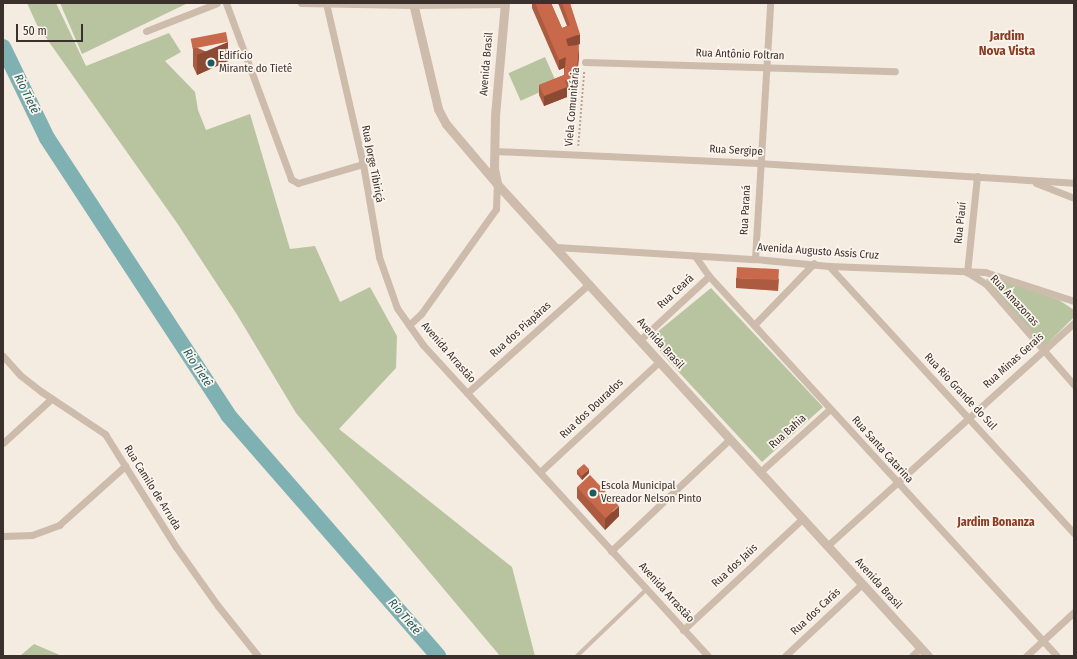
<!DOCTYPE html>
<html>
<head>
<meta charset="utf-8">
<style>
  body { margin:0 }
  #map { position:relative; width:1077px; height:659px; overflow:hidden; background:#f4ebe1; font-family:"Fira Sans Condensed",sans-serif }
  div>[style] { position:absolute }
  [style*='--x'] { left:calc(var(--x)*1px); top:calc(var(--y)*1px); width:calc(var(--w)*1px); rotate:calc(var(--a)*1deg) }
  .green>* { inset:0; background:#b8c4a0; transform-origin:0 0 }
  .river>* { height:16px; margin:-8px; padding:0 8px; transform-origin:8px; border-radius:8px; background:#7fb0b2 }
  .path>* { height:1.5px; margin-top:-0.75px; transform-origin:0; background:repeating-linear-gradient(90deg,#b9a596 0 2px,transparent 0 4px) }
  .service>* { height:3.5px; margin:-1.75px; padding:0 1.75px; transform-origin:1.75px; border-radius:1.75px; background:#cdbbac }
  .minor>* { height:7px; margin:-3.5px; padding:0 3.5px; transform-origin:3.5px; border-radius:3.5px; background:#cdbbac }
  .tertiary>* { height:9px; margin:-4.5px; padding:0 4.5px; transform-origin:4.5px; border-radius:4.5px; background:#cdbbac }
  .wall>* { inset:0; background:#ac5a40 }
  .shaded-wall>* { inset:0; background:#8c4a34 }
  .building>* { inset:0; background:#c8694b; transform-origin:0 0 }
  .dots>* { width:11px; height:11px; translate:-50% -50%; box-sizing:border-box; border:2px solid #fbf5ee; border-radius:50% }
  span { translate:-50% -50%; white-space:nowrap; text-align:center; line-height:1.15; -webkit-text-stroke:3.5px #fbf5ee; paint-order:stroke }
  .street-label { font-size:11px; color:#3b302b }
  .poi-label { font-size:11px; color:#3b302b }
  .left { translate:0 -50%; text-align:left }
  .water-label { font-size:12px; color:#1f5a5e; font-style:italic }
  .neighbourhood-label { font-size:12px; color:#8c3b22; font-weight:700 }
  .quarter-label { font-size:13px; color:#8c3b22; font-weight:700 }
  .frame { position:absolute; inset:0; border:4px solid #3b302b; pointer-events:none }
  .scale { position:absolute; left:16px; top:24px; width:67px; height:18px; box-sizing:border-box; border:2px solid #3b302b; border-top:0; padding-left:5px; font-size:12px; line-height:14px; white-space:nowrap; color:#3b302b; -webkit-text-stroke:3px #fbf5ee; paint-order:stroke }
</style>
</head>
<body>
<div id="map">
  <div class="green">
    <div style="clip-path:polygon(27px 3px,56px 3px,86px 66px,169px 33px,181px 52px,165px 61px,195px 92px,198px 110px,206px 130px,250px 114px,290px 249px,315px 246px,340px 302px,370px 287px,397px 336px,396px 368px,339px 429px,512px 567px,535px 656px,500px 656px,296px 413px,236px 313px,177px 223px,37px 25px)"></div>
    <div style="clip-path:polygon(60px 3px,188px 3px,82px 54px)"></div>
    <div style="left:545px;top:57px;width:30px;height:40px;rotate:66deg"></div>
    <div style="clip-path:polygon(986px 279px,1000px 279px,1059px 300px,1074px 310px,1074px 317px,1044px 347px)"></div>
    <div style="clip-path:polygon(711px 288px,823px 407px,762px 462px,664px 356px,650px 338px)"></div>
    <div style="clip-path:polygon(34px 644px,62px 656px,20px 656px)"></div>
  </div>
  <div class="river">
    <div style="--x:3;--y:47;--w:101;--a:64.2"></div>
    <div style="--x:47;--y:138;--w:331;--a:56.8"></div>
    <div style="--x:228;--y:415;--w:320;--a:48.9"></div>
  </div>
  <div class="path">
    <div style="--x:578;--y:146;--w:75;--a:-85.4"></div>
  </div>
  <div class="service">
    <div style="--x:577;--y:656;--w:97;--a:-43.7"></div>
  </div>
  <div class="minor">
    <div style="--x:226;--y:3;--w:188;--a:69.7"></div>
    <div style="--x:291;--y:179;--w:8;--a:30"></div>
    <div style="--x:298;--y:183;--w:68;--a:-16.3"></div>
    <div style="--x:301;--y:3;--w:112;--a:1"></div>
    <div style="--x:413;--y:5;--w:92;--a:-0.6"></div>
    <div style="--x:326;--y:3;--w:165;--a:77.1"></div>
    <div style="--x:363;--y:164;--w:94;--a:80.2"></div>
    <div style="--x:379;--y:257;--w:54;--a:70.6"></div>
    <div style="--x:397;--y:308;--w:45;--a:54.9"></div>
    <div style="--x:423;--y:345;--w:422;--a:47.5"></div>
    <div style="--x:146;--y:31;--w:76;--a:-21.5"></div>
    <div style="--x:585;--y:62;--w:310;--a:1.7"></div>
    <div style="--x:494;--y:151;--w:265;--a:2.6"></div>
    <div style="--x:759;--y:163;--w:316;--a:3.6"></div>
    <div style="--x:977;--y:176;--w:97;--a:95.9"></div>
    <div style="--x:967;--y:272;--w:22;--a:32"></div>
    <div style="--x:986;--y:284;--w:134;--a:48.9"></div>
    <div style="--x:1036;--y:183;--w:41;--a:21.5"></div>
    <div style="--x:556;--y:247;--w:199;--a:3.5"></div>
    <div style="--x:755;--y:259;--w:74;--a:5.4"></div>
    <div style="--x:829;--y:266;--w:156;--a:2.2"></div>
    <div style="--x:985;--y:272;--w:94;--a:18"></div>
    <div style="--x:695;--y:256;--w:24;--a:55"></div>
    <div style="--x:709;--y:276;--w:515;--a:47.52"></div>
    <div style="--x:755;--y:259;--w:256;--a:-86.6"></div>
    <div style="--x:829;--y:266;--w:362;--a:47.5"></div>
    <div style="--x:409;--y:325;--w:16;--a:-43"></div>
    <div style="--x:421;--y:314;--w:129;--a:-54.5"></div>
    <div style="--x:496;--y:209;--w:25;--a:-88"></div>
    <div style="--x:754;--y:325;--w:86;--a:-45.9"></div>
    <div style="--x:640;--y:340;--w:94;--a:-42.8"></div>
    <div style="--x:3;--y:356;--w:25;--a:48"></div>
    <div style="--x:20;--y:375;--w:28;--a:38"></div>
    <div style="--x:42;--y:392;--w:76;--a:33.7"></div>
    <div style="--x:105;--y:434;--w:133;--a:57.9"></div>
    <div style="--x:176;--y:547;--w:72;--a:54.6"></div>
    <div style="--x:218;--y:606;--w:64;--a:51.3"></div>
    <div style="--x:467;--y:393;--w:164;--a:-41.8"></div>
    <div style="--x:3;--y:443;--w:65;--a:-42.5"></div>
    <div style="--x:540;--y:472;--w:163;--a:-42.8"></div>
    <div style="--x:760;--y:472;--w:94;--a:-42"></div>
    <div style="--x:3;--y:536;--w:29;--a:-2"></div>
    <div style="--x:32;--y:535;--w:29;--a:-20"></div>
    <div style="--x:59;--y:525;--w:89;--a:-41.8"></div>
    <div style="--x:827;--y:546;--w:333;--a:-42.1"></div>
    <div style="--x:611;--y:551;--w:163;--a:-43.3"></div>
    <div style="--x:683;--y:630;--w:164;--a:-43"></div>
    <div style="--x:785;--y:656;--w:105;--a:-43.1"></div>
    <div style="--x:912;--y:656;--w:11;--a:-45"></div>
    <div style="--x:1026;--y:656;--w:65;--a:-42.5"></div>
  </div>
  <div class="tertiary">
    <div style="--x:413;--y:3;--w:109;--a:76.7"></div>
    <div style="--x:438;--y:109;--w:17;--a:62"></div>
    <div style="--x:446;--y:124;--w:79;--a:49.6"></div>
    <div style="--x:505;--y:3;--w:113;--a:95.1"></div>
    <div style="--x:495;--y:116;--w:52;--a:91.1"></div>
    <div style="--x:494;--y:168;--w:16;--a:79"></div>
    <div style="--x:497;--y:184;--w:639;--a:47.6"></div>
  </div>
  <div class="wall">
    <div style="clip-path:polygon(532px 3px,551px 3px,562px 28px,567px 26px,558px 3px,570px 3px,580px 44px,577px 45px,579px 55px,576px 90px,567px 90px,567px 97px,544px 106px,539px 95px,539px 85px,564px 75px,564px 68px,559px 70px,532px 8px)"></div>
    <div style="clip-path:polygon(193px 46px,228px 61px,197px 75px,193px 66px)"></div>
    <div style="clip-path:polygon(736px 278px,779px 279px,778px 291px,736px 288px)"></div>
    <div style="clip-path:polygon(577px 470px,589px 473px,582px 480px,577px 474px)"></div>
    <div style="clip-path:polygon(577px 487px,619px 516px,605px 530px,577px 498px)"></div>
  </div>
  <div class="shaded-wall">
    <div style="clip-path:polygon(580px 34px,580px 44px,566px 49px,566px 39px)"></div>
    <div style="clip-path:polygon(228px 42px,228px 61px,197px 75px,197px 55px)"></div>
    <div style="clip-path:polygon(579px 45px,579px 55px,576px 90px,576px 80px)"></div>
    <div style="clip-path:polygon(566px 57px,566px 67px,559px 70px,559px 60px)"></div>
    <div style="clip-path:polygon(567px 87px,567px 97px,544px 106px,544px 96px)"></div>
    <div style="clip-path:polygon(589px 469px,589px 473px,582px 480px,582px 476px)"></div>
    <div style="clip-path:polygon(619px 506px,619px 516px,605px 530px,605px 519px)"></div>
  </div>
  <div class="building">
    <div style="clip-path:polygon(535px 3px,551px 3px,562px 28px,570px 25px,562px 3px,570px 3px,580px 34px,566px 39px,568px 46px,579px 45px,576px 80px,565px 80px,567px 87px,544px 96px,539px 85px,564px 75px,566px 57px,559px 60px)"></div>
    <div style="left:226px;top:32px;width:10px;height:36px;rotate:79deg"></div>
    <div style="left:737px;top:267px;width:42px;height:11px;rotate:3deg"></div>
    <div style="clip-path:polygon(584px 464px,589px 469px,582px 476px,577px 470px)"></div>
    <div style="left:590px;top:475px;width:42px;height:18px;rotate:47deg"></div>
  </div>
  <div class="dots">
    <div style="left:211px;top:63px;background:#1f5a5e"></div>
    <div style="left:593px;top:493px;background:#1f5a5e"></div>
  </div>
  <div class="street-label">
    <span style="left:740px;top:55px;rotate:2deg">Rua Antônio Foltran</span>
    <span style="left:487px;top:64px;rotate:-85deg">Avenida Brasil</span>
    <span style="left:573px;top:107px;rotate:-85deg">Viela Comunitária</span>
    <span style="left:736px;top:151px;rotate:3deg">Rua Sergipe</span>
    <span style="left:372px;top:164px;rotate:79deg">Rua Jorge Tibiriçá</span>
    <span style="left:746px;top:210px;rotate:-87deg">Rua Paraná</span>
    <span style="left:961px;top:223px;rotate:-84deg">Rua Piauí</span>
    <span style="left:818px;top:252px;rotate:4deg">Avenida Augusto Assis Cruz</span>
    <span style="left:676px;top:292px;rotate:-43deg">Rua Ceará</span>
    <span style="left:1014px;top:301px;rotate:47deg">Rua Amazonas</span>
    <span style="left:521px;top:330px;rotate:-42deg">Rua dos Piapáras</span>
    <span style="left:660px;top:344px;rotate:48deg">Avenida Brasil</span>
    <span style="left:448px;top:353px;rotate:49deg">Avenida Arrastão</span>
    <span style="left:1014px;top:361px;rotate:-42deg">Rua Minas Gerais</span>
    <span style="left:960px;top:392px;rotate:47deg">Rua Rio Grande do Sul</span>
    <span style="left:592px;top:409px;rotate:-43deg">Rua dos Dourados</span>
    <span style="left:788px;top:432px;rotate:-42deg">Rua Bahia</span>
    <span style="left:882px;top:450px;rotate:48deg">Rua Santa Catarina</span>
    <span style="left:152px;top:488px;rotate:58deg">Rua Camilo de Arruda</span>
    <span style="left:735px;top:566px;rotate:-43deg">Rua dos Jaús</span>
    <span style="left:878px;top:584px;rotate:48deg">Avenida Brasil</span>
    <span style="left:666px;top:593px;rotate:48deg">Avenida Arrastão</span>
    <span style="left:816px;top:612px;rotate:-43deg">Rua dos Carás</span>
  </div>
  <div class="poi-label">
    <span class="left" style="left:219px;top:63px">Edifício<br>Mirante do Tietê</span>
    <span class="left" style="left:601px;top:493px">Escola Municipal<br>Vereador Nelson Pinto</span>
  </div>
  <div class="water-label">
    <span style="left:26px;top:94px;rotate:64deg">Rio Tietê</span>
    <span style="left:197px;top:368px;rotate:57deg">Rio Tietê</span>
    <span style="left:404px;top:617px;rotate:49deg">Rio Tietê</span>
  </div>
  <div class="neighbourhood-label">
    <span style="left:996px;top:523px">Jardim Bonanza</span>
  </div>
  <div class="quarter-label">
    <span style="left:1007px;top:44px">Jardim<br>Nova Vista</span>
  </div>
  <div class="frame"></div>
  <div class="scale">50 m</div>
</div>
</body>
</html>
